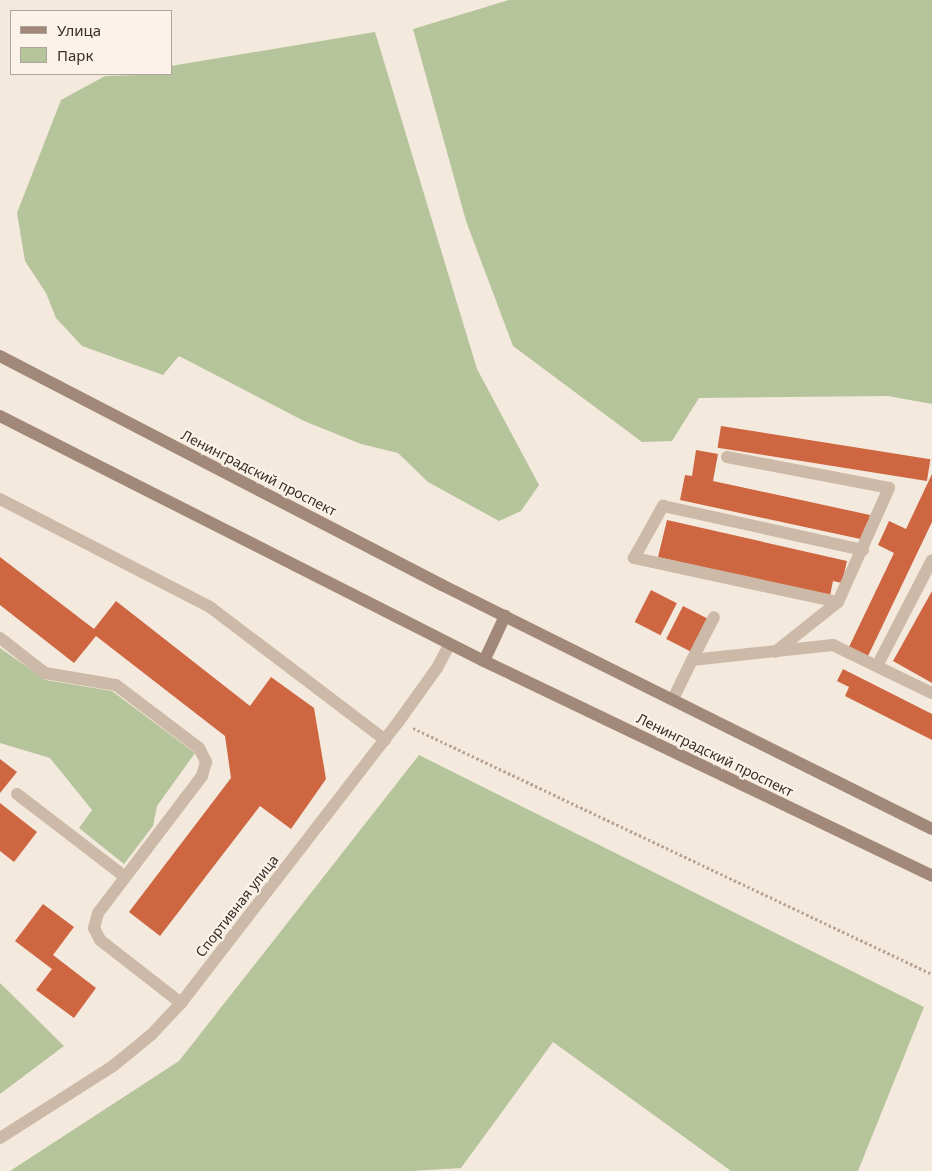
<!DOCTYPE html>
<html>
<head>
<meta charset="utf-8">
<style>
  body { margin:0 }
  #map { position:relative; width:932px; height:1171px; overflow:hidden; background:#f4e9dd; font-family:"Noto Sans",sans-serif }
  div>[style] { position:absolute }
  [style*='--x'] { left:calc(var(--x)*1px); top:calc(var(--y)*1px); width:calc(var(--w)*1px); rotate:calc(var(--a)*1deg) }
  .green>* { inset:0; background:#b6c49b }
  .building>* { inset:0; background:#ce6641; transform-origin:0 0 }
  .path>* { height:3px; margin-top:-1.5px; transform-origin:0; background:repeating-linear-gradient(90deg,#b9a391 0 2.5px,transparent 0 5px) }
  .service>* { height:12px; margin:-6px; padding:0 6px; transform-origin:6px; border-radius:6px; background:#cdb9a7 }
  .minor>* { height:12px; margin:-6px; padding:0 6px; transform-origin:6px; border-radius:6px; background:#cdb9a7 }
  .secondary>* { height:12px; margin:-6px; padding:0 6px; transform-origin:6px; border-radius:6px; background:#a18878 }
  span { translate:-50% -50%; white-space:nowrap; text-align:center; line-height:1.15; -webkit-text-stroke:4px #fbf3ea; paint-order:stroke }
  .street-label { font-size:14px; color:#392e28 }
  .legend { position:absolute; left:10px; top:10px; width:162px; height:65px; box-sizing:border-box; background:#fbf3ea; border:1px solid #ada49c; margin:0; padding:6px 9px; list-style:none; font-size:15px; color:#392e28 }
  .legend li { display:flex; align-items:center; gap:10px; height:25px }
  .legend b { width:25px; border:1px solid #ada49c }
</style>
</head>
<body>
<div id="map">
  <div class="green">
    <div style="clip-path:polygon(509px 0,932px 0,932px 404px,888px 396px,699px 398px,672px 441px,642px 442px,513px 346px,466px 221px,413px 29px)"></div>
    <div style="clip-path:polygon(375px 32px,477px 369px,539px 485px,521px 511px,499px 521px,428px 482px,398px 453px,361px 444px,304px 421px,179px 356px,163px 375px,82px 346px,56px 318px,46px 293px,25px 261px,17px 213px,61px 100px,105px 76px,171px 74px,171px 66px)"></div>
    <div style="clip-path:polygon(0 648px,46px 680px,112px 691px,195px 753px,157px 806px,153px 826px,124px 864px,79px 828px,92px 810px,50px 758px,0 743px)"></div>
    <div style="clip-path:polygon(419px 755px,924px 1007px,858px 1171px,731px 1171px,553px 1042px,461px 1168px,413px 1171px,10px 1171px,179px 1061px)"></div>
    <div style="clip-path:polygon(0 983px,64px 1046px,0 1094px)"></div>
  </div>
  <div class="building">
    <div style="left:721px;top:426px;width:212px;height:22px;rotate:9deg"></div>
    <div style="clip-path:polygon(696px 450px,718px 454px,713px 481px,870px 515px,865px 540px,680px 500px,685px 475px,692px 476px)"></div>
    <div style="clip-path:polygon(932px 474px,932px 522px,868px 656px,849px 647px,894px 553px,878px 545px,889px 521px,906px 529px)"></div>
    <div style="clip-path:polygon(667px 520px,847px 561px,842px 583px,833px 581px,830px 596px,658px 557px)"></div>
    <div style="clip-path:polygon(0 557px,94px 629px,116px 601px,250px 706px,271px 677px,314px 708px,326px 779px,291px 829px,260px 806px,160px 936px,129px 912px,231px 778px,225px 736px,96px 636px,74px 663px,0 605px)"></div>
    <div style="left:651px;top:590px;width:29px;height:36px;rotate:27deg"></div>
    <div style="clip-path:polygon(932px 591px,932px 683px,893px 661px)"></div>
    <div style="left:683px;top:606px;width:29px;height:37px;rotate:27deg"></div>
    <div style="clip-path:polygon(843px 669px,932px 714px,932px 740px,845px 696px,849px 687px,837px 681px)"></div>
    <div style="clip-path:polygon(0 759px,17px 772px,0 793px)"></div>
    <div style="clip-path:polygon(0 803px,37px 832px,14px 862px,0 851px)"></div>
    <div style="clip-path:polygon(43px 904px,74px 927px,53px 955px,96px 988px,74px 1018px,36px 990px,52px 969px,15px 941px)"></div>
  </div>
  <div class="path">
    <div style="--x:413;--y:728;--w:574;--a:25.36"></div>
  </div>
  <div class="service">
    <div style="--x:727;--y:457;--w:165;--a:10.8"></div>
    <div style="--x:889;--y:488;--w:125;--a:114.1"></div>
    <div style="--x:838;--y:602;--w:80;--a:141.6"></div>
    <div style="--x:838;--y:602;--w:209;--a:-167.8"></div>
    <div style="--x:634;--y:558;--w:60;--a:-60.9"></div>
    <div style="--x:663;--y:506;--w:205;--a:12.4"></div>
    <div style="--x:0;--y:638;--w:57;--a:37.9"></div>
    <div style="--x:45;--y:673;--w:72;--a:9.6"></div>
    <div style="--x:116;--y:685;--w:104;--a:37.2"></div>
    <div style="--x:199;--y:748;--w:16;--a:63"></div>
    <div style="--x:206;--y:762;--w:15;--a:106"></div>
    <div style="--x:202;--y:776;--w:172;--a:127.2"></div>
    <div style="--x:98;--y:913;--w:16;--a:105"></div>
    <div style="--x:94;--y:928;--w:13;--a:63"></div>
    <div style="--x:100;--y:940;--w:103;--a:37.9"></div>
    <div style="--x:692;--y:660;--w:48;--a:-62.9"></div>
    <div style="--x:877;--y:666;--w:119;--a:-62.6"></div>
    <div style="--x:673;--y:699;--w:43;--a:-64"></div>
    <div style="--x:692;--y:660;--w:142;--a:-6.1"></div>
    <div style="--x:833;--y:645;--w:110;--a:25.9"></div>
    <div style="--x:17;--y:794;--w:136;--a:37.5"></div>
  </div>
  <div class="minor">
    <div style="--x:0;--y:499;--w:236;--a:27.2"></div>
    <div style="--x:210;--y:607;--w:220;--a:37.2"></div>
    <div style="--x:0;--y:1138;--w:134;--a:-32.5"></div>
    <div style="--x:113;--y:1066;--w:50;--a:-39.4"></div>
    <div style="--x:152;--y:1034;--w:42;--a:-46.9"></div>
    <div style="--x:181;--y:1003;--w:356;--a:-52.3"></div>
    <div style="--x:399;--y:721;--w:65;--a:-54.4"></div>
    <div style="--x:437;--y:668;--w:27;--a:-62"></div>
  </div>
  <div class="secondary">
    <div style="--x:0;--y:356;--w:498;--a:27.4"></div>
    <div style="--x:442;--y:585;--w:547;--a:26.47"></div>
    <div style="--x:0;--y:416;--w:542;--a:26.85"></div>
    <div style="--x:484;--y:661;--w:497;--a:25.6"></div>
    <div style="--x:484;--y:661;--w:50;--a:-65"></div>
  </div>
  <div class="street-label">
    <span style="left:259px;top:473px;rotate:27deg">Ленинградский проспект</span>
    <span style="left:715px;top:755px;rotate:26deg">Ленинградский проспект</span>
    <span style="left:237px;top:906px;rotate:-52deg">Спортивная улица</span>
  </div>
  <ul class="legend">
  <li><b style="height:6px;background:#a18878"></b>Улица</li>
  <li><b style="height:14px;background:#b6c49b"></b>Парк</li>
  </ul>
</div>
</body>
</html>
